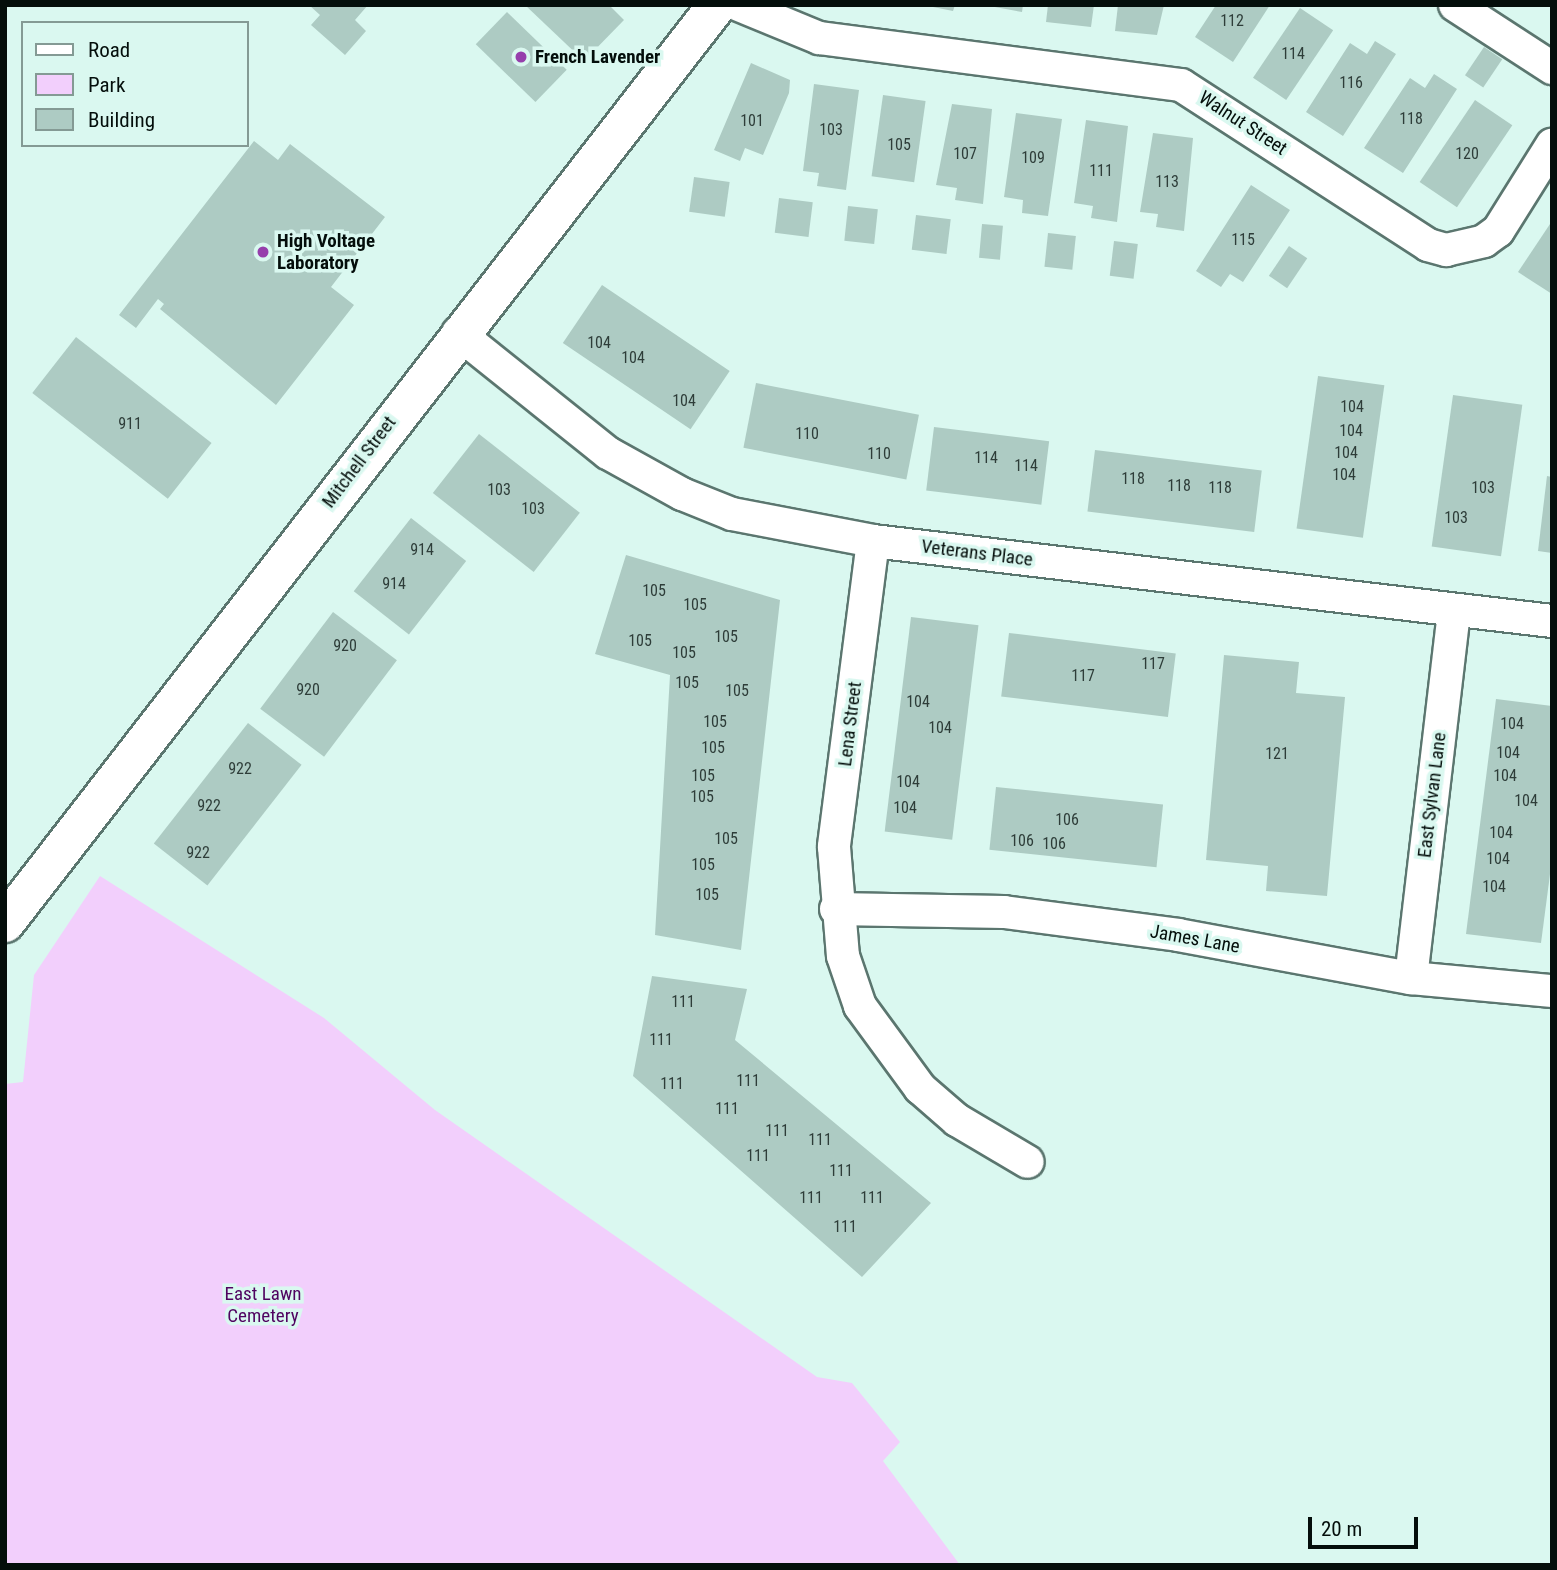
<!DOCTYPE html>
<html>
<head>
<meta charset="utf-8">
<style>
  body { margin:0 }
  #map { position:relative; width:1557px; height:1570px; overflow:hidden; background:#daf8f0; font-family:"Roboto Condensed",sans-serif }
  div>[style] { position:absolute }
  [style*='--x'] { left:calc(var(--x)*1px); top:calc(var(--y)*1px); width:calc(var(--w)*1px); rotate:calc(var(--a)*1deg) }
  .green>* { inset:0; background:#f2cffc }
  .building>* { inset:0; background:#adcbc3; transform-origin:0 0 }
  .roads { filter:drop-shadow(2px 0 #5b766f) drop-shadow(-2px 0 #5b766f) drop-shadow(0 2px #5b766f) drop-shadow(0 -2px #5b766f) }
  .minor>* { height:32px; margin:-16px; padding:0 16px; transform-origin:16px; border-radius:16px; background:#fff }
  .tertiary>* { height:38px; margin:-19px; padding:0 19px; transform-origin:19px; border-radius:19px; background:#fff }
  .dots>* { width:19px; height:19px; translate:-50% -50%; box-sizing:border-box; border:4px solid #daf8f0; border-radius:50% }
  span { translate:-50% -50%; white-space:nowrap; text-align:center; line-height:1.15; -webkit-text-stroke:7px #daf8f0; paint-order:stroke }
  .number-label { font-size:16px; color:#2e3d39 }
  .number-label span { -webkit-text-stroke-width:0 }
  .poi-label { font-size:19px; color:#040e0b; font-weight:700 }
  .left { translate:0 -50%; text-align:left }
  .street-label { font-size:19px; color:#040e0b }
  .park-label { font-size:19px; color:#4f0360 }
  .frame { position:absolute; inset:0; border:7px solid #040e0b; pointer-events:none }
  .legend { position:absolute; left:21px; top:21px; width:228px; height:126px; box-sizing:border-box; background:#daf8f0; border:2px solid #849a94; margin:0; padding:9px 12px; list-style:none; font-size:21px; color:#040e0b }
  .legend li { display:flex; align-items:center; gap:14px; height:35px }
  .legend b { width:35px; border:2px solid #849a94 }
  .scale { position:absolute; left:1308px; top:1517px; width:110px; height:32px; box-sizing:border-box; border:4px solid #040e0b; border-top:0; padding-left:9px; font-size:21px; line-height:24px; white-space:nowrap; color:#040e0b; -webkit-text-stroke:5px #daf8f0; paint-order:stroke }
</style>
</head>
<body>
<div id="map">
  <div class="green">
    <div style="clip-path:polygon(100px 876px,324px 1018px,435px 1110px,817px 1377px,852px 1383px,900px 1442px,883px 1461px,960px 1565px,5px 1565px,5px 1084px,23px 1082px,34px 975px)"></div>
  </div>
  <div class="building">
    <div style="clip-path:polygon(309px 5px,368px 5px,355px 20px,366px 31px,345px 55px,311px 25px,320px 15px)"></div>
    <div style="clip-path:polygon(525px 5px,609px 5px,624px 20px,584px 61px)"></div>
    <div style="clip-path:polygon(923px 5px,955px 5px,953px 11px)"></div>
    <div style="clip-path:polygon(984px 5px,1023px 5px,1022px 12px)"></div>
    <div style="clip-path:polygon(1048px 5px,1094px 5px,1091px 27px,1046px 22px)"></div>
    <div style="clip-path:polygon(1118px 5px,1164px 5px,1157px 35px,1115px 31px)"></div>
    <div style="clip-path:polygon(1216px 5px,1270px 5px,1233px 62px,1195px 37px)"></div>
    <div style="left:1300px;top:8px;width:40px;height:84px;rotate:34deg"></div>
    <div style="left:507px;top:12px;width:83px;height:45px;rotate:44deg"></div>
    <div style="clip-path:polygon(1375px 41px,1396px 54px,1343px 136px,1306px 112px,1350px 43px,1367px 54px)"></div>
    <div style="left:1484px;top:47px;width:22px;height:34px;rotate:34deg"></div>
    <div style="clip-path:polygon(751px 63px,790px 80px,789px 93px,763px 155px,745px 148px,740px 161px,714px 150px)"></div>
    <div style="clip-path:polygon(1434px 74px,1457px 89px,1403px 173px,1364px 148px,1410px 78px,1425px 88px)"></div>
    <div style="clip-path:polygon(814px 84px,859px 90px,846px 190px,817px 186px,819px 173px,803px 171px)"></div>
    <div style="left:883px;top:95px;width:43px;height:82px;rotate:8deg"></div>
    <div style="left:1475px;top:100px;width:45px;height:99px;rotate:34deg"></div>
    <div style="clip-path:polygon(952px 104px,992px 109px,983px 204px,955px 200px,957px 188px,936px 185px)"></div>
    <div style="clip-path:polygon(1016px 113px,1062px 119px,1048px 216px,1022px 213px,1023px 200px,1004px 197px)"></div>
    <div style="clip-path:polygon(1086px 120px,1128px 126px,1117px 222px,1091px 218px,1093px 206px,1074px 203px)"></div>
    <div style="clip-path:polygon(1153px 133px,1193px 138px,1184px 231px,1156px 227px,1158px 214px,1140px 212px)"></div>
    <div style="clip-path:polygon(254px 141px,278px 160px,290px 144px,385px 217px,331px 287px,354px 305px,276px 405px,160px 309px,164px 304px,158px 299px,136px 328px,119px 315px)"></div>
    <div style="left:694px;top:177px;width:36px;height:35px;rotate:8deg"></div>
    <div style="clip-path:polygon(1251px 185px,1290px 210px,1243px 282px,1230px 274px,1221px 287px,1196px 271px)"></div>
    <div style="left:779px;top:198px;width:34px;height:35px;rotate:7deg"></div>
    <div style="left:848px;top:206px;width:30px;height:35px;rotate:6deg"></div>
    <div style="left:916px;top:215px;width:35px;height:35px;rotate:7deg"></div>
    <div style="clip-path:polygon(1552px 221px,1552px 294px,1518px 272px)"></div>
    <div style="left:982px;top:224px;width:21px;height:34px;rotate:5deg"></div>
    <div style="left:1048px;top:233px;width:28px;height:34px;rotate:6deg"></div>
    <div style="left:1114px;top:241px;width:24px;height:35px;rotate:7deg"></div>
    <div style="left:1289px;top:246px;width:22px;height:36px;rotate:34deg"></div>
    <div style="left:602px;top:285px;width:154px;height:70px;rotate:34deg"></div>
    <div style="left:76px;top:337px;width:172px;height:71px;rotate:38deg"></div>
    <div style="left:1318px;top:376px;width:67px;height:154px;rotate:8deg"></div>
    <div style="left:756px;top:383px;width:166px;height:66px;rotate:11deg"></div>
    <div style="left:1453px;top:395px;width:70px;height:153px;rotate:8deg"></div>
    <div style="left:934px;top:427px;width:116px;height:64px;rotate:7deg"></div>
    <div style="left:479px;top:434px;width:128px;height:75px;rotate:38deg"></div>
    <div style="left:1095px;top:450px;width:168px;height:62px;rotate:7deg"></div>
    <div style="clip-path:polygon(1547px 476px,1552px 477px,1552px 553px,1538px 551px)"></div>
    <div style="left:411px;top:518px;width:70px;height:93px;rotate:38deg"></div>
    <div style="clip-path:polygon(626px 555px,780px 600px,741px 950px,655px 935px,670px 675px,595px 654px)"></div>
    <div style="left:333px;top:612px;width:80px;height:121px;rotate:37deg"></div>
    <div style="left:911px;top:617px;width:68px;height:216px;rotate:7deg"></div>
    <div style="left:1009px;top:633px;width:168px;height:64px;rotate:7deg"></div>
    <div style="clip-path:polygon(1224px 655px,1299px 662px,1296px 693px,1345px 697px,1327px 896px,1266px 891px,1268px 866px,1206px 860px)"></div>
    <div style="clip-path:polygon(1496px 699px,1552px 706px,1552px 859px,1541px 943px,1466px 934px)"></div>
    <div style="left:248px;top:723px;width:68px;height:153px;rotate:38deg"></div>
    <div style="left:996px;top:787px;width:168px;height:63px;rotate:6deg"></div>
    <div style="clip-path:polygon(652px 976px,747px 989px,735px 1040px,931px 1203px,862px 1277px,633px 1076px)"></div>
  </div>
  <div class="roads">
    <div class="minor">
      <div style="--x:739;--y:5;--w:87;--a:22.4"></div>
      <div style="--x:819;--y:38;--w:365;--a:7.4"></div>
      <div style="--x:1181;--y:85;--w:294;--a:32.9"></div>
      <div style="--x:1428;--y:245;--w:19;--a:16"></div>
      <div style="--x:1446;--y:250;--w:39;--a:-13"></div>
      <div style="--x:1484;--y:241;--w:17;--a:-36"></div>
      <div style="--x:1498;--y:231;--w:102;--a:-57.9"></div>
      <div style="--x:1455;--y:5;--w:116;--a:33"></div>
      <div style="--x:458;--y:333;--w:192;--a:38.7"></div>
      <div style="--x:608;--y:453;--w:85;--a:29"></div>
      <div style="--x:682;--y:494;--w:54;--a:21.8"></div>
      <div style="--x:732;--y:514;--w:144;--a:10.8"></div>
      <div style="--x:873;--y:541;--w:684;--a:6.72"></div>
      <div style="--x:873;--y:541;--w:308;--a:97.3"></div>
      <div style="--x:834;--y:847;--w:109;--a:85.3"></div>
      <div style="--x:843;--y:956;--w:53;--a:71.2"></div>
      <div style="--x:860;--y:1006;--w:102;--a:53.8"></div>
      <div style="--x:920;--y:1088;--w:49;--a:40.9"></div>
      <div style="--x:957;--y:1120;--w:82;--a:30.6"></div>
      <div style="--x:836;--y:909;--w:168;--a:1"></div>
      <div style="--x:1004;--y:912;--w:176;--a:7.5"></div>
      <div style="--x:1178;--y:935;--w:237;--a:10.5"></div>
      <div style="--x:1411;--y:978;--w:142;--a:5.3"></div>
      <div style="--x:1411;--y:978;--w:369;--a:-83.3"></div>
    </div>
    <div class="tertiary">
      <div style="--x:5;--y:923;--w:1162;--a:-52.2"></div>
    </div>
  </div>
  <div class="dots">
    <div style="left:521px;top:57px;background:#963fac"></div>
    <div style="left:263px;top:252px;background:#963fac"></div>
  </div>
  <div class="number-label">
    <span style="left:1232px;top:21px">112</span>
    <span style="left:1293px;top:54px">114</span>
    <span style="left:1351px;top:83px">116</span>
    <span style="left:1411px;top:119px">118</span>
    <span style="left:752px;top:121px">101</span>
    <span style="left:831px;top:130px">103</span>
    <span style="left:899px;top:145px">105</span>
    <span style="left:965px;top:154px">107</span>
    <span style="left:1467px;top:154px">120</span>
    <span style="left:1033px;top:158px">109</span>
    <span style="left:1101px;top:171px">111</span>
    <span style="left:1167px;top:182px">113</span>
    <span style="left:1243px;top:240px">115</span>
    <span style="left:599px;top:343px">104</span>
    <span style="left:633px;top:358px">104</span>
    <span style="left:684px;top:401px">104</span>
    <span style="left:1352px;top:407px">104</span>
    <span style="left:130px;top:424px">911</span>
    <span style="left:1351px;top:431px">104</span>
    <span style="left:807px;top:434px">110</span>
    <span style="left:1346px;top:453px">104</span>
    <span style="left:879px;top:454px">110</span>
    <span style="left:986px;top:458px">114</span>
    <span style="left:1026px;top:466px">114</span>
    <span style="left:1344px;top:475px">104</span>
    <span style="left:1133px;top:479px">118</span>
    <span style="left:1179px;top:486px">118</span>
    <span style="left:1220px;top:488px">118</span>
    <span style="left:1483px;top:488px">103</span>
    <span style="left:499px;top:490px">103</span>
    <span style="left:533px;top:509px">103</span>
    <span style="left:1456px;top:518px">103</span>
    <span style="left:422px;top:550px">914</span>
    <span style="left:394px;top:584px">914</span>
    <span style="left:654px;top:591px">105</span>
    <span style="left:695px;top:605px">105</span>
    <span style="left:726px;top:637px">105</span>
    <span style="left:640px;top:641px">105</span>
    <span style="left:345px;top:646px">920</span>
    <span style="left:684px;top:653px">105</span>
    <span style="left:1153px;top:664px">117</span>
    <span style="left:1083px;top:676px">117</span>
    <span style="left:687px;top:683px">105</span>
    <span style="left:308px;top:690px">920</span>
    <span style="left:737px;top:691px">105</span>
    <span style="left:918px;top:702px">104</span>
    <span style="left:715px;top:722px">105</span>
    <span style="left:1512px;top:724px">104</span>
    <span style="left:940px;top:728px">104</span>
    <span style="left:713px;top:748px">105</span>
    <span style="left:1508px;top:753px">104</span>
    <span style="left:1277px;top:754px">121</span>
    <span style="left:240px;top:769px">922</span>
    <span style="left:703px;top:776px">105</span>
    <span style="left:1505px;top:776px">104</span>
    <span style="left:908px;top:782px">104</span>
    <span style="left:702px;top:797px">105</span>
    <span style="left:1526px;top:801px">104</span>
    <span style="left:209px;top:806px">922</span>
    <span style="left:905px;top:808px">104</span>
    <span style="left:1067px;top:820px">106</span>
    <span style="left:1501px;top:833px">104</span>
    <span style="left:726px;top:839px">105</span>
    <span style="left:1022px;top:841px">106</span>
    <span style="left:1054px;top:844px">106</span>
    <span style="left:198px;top:853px">922</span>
    <span style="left:1498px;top:859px">104</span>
    <span style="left:703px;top:865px">105</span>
    <span style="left:1494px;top:887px">104</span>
    <span style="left:707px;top:895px">105</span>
    <span style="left:683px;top:1002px">111</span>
    <span style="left:661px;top:1040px">111</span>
    <span style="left:748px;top:1081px">111</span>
    <span style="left:672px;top:1084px">111</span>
    <span style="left:727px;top:1109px">111</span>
    <span style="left:777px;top:1131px">111</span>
    <span style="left:820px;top:1140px">111</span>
    <span style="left:758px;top:1156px">111</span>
    <span style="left:841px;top:1171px">111</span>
    <span style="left:811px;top:1198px">111</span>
    <span style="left:872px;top:1198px">111</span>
    <span style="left:845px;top:1227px">111</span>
  </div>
  <div class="poi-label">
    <span class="left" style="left:535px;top:57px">French Lavender</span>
    <span class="left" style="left:277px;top:252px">High Voltage<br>Laboratory</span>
  </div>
  <div class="street-label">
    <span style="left:1243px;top:123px;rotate:33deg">Walnut Street</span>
    <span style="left:359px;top:462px;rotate:-53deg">Mitchell Street</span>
    <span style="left:977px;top:553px;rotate:7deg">Veterans Place</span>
    <span style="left:850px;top:724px;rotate:-83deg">Lena Street</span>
    <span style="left:1432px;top:795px;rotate:-83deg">East Sylvan Lane</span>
    <span style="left:1195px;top:939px;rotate:10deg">James Lane</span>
  </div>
  <div class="park-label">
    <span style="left:263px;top:1305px">East Lawn<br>Cemetery</span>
  </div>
  <div class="frame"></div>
  <ul class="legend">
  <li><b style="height:9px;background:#fff"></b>Road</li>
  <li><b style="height:19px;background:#f2cffc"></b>Park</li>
  <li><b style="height:19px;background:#adcbc3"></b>Building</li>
  </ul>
  <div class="scale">20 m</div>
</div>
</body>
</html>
